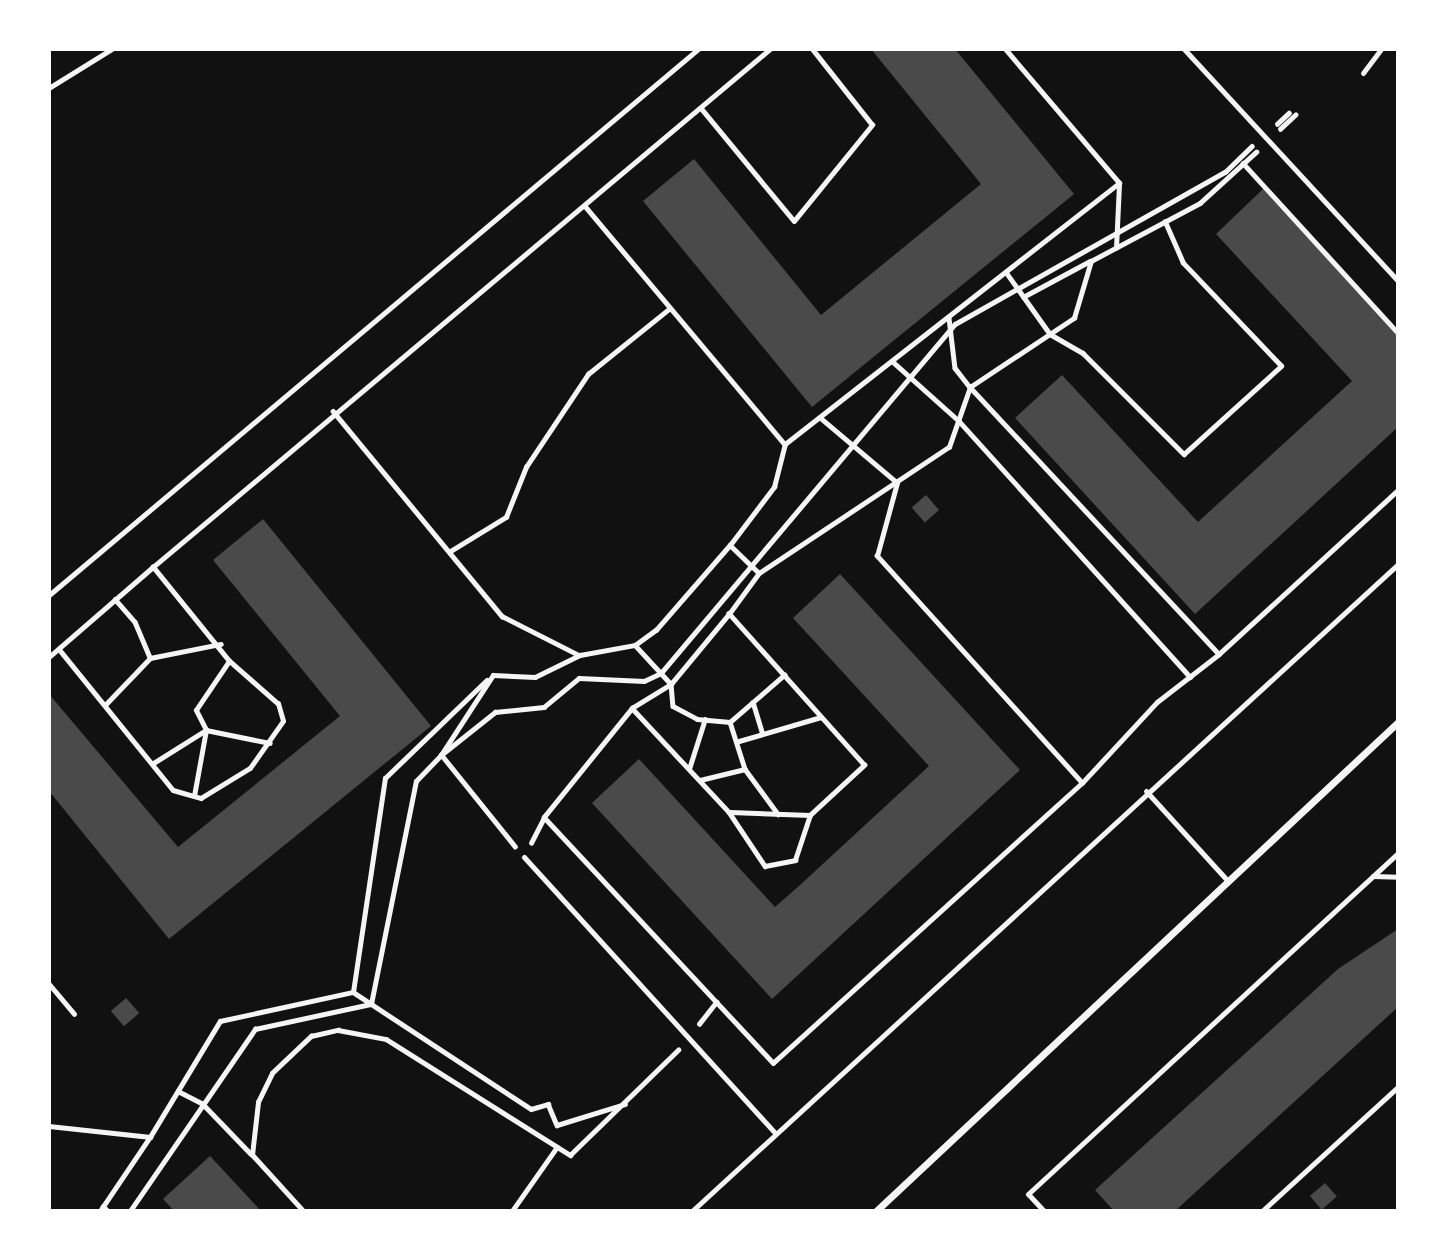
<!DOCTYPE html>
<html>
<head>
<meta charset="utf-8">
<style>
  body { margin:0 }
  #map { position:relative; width:1447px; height:1260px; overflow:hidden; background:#111; font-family:Georgia,serif }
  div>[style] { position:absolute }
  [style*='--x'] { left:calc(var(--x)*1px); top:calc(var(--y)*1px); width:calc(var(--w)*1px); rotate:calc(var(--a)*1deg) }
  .building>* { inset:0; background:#4a4a4a; transform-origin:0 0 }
  .path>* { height:4.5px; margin:-2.25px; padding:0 2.25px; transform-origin:2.25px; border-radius:2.25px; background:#f5f5f5 }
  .service>* { height:5px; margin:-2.5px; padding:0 2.5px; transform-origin:2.5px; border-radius:2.5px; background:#f5f5f5 }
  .minor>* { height:7px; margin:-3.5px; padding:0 3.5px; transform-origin:3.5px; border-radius:3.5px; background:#f5f5f5 }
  span { translate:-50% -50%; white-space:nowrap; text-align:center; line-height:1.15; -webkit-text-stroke:5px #fff; paint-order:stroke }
  .frame { position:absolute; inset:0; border:51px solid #fff; pointer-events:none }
</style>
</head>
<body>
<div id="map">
  <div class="building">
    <div style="clip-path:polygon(871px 49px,955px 49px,1074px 194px,812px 407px,643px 201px,694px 159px,821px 315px,981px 184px)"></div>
    <div style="clip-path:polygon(1263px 189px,1398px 336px,1398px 427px,1195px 614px,1015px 418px,1062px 375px,1198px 522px,1352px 381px,1216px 234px)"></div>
    <div style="left:926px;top:495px;width:20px;height:19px;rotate:49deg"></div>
    <div style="clip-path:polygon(263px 519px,431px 726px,169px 939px,49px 791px,49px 694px,178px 847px,204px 826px,340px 716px,213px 560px)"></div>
    <div style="clip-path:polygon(840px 574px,1020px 770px,772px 999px,592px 803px,639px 759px,775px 907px,800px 885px,929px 766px,793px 618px)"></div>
    <div style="clip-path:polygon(1398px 929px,1398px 1007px,1175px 1211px,1114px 1211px,1095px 1190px,1338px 969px)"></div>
    <div style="left:126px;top:998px;width:20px;height:20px;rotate:49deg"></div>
    <div style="clip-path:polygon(210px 1156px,261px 1211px,174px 1211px,163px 1199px)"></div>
    <div style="left:1325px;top:1183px;width:18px;height:20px;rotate:49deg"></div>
  </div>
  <div class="path">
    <div style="--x:49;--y:88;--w:74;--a:-31.8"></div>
    <div style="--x:701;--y:108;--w:146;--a:50.5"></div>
    <div style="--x:794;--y:221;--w:124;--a:-50.9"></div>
    <div style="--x:872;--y:125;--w:97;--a:-128.3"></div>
    <div style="--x:1277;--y:124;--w:16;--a:-43"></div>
    <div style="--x:1280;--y:129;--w:21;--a:-43"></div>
    <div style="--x:1243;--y:163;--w:230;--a:47.6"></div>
    <div style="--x:585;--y:206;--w:311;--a:50"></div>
    <div style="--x:785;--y:444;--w:424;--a:-38"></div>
    <div style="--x:1119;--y:183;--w:176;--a:-130.4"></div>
    <div style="--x:1116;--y:248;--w:64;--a:-87.3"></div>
    <div style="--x:1006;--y:272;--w:76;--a:54.6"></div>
    <div style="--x:1050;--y:334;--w:38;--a:30"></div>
    <div style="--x:1083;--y:353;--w:143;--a:45"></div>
    <div style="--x:1184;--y:454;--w:131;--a:-42.2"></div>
    <div style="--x:1281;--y:366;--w:142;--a:-133.6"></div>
    <div style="--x:1183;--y:263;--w:45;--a:-113.7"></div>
    <div style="--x:1023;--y:297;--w:76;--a:-28.2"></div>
    <div style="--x:949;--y:318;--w:50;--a:83.2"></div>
    <div style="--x:955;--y:368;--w:24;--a:52"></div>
    <div style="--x:970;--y:387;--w:365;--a:47"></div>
    <div style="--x:892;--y:361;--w:90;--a:41.8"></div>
    <div style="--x:959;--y:421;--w:345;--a:47.9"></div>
    <div style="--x:333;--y:411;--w:266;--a:50.5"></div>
    <div style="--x:502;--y:616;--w:86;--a:26.9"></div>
    <div style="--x:730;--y:545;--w:73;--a:-52.8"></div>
    <div style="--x:774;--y:487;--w:44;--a:-75.7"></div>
    <div style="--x:449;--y:552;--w:67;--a:-31.6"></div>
    <div style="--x:506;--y:517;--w:54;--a:-68.2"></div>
    <div style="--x:526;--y:467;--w:112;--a:-56.3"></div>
    <div style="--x:588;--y:374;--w:105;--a:-38.8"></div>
    <div style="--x:115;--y:599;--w:30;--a:49"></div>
    <div style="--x:135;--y:622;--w:39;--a:67"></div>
    <div style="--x:635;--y:645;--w:26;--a:-36"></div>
    <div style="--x:656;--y:630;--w:113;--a:-49"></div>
    <div style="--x:730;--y:545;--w:40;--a:44"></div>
    <div style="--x:59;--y:649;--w:181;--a:51"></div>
    <div style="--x:173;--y:790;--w:29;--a:16"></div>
    <div style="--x:201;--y:798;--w:57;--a:-31.5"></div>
    <div style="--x:250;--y:768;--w:57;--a:-54.9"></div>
    <div style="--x:283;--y:721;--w:18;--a:-106"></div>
    <div style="--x:278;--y:704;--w:65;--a:-138.7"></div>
    <div style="--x:229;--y:661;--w:121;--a:-129"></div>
    <div style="--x:153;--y:567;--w:806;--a:-40.02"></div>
    <div style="--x:49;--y:657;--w:138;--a:-40.9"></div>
    <div style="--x:753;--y:702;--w:31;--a:73"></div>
    <div style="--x:105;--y:705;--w:65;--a:-46.2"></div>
    <div style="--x:150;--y:658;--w:72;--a:-11.2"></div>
    <div style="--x:632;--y:708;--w:46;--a:-31.6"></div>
    <div style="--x:671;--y:684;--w:91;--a:-50.4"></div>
    <div style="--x:730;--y:722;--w:49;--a:72.3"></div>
    <div style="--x:745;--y:769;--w:56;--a:53.7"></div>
    <div style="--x:739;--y:741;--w:85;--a:-16.3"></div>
    <div style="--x:152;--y:764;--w:64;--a:-32.2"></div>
    <div style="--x:206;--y:730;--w:65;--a:11.5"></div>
    <div style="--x:689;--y:769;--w:52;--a:-72.3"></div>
    <div style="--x:700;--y:780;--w:46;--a:-13.7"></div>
    <div style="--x:1082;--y:783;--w:110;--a:-47.2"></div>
    <div style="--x:1157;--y:702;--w:78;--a:-37.7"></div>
    <div style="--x:1219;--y:654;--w:243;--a:-42.5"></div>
    <div style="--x:194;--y:796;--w:67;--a:-79.7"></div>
    <div style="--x:206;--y:730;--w:22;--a:-117"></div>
    <div style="--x:196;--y:710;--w:59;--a:-56"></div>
    <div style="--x:730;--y:812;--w:80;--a:2.1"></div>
    <div style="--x:544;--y:817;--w:336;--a:47"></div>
    <div style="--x:773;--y:1063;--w:417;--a:-42.2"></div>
    <div style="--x:1082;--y:783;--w:306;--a:-132.1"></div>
    <div style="--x:877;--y:556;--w:76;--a:-74.7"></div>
    <div style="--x:897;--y:483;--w:101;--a:-139.8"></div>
    <div style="--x:531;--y:843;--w:29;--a:-63"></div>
    <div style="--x:544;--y:817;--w:140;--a:-51.1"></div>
    <div style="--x:632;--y:708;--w:142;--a:47"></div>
    <div style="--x:729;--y:812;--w:65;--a:56.3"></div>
    <div style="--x:765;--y:866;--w:31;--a:-11"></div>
    <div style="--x:795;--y:860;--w:47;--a:-71.6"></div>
    <div style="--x:810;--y:815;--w:74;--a:-42.8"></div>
    <div style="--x:864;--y:765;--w:203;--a:-131.8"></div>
    <div style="--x:729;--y:614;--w:51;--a:-53.8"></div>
    <div style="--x:759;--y:573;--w:228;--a:-33.6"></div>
    <div style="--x:949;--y:447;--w:64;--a:-70.7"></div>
    <div style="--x:970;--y:387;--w:125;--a:-33.6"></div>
    <div style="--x:1074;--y:318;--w:59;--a:-73.4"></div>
    <div style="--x:1091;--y:261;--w:123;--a:-28"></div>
    <div style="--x:1200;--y:203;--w:76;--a:-42.3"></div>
    <div style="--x:515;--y:847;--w:118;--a:-128.8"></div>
    <div style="--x:441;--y:755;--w:95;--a:-57"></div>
    <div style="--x:493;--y:675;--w:42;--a:2.7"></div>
    <div style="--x:535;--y:677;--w:50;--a:-26.1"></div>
    <div style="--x:580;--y:655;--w:56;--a:-10.3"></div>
    <div style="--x:635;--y:645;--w:53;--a:47.3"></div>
    <div style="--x:671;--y:684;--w:22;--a:85"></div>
    <div style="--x:673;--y:706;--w:27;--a:28"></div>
    <div style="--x:697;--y:719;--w:33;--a:5"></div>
    <div style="--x:730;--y:722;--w:72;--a:-41"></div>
    <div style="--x:353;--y:992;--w:216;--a:-81.5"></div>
    <div style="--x:385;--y:778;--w:141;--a:-43.9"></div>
    <div style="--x:699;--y:1024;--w:28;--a:-52"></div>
    <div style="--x:178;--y:1091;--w:28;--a:27"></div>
    <div style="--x:203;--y:1104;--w:69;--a:46.2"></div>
    <div style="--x:49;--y:1126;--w:102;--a:6.2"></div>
    <div style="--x:150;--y:1137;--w:135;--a:-58.9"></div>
    <div style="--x:220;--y:1021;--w:136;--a:-12.3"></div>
    <div style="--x:353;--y:992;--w:213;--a:33.3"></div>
    <div style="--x:531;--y:1109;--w:18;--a:-16"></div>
    <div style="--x:548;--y:1104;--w:23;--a:67"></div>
    <div style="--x:557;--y:1125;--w:71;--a:-17.2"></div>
    <div style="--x:103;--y:1206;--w:7;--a:45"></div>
    <div style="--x:100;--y:1211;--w:89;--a:-56"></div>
    <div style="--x:130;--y:1211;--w:221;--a:-55.5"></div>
    <div style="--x:255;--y:1029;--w:119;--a:-12.2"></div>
    <div style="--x:371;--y:1004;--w:227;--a:-78.6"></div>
    <div style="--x:416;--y:781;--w:36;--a:-46"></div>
    <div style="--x:441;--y:755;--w:69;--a:-38.5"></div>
    <div style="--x:495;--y:712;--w:49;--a:-5.8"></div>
    <div style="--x:544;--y:707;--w:45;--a:-39.6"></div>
    <div style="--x:579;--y:678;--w:65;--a:2.6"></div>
    <div style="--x:644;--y:681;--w:19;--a:-25"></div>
    <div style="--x:661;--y:673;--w:456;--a:-49.9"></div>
    <div style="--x:955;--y:324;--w:310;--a:-29.4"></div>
    <div style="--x:1225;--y:172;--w:37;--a:-44"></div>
    <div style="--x:303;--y:1211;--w:76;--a:-132.3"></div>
    <div style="--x:252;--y:1155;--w:53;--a:-83.5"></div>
    <div style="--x:258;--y:1102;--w:32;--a:-64"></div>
    <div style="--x:272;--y:1073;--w:54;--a:-43.5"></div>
    <div style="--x:311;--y:1036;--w:28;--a:-13"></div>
    <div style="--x:338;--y:1030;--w:49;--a:10.6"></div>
    <div style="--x:386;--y:1039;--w:218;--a:32.2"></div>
    <div style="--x:570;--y:1155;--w:151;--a:-44.2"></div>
    <div style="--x:512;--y:1211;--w:78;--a:-54.9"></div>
  </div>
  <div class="service">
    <div style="--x:1184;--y:49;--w:316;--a:47.3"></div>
    <div style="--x:1363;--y:73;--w:30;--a:-53"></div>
    <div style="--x:49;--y:595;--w:848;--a:-40.07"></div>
    <div style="--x:1146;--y:791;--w:120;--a:47.7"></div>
    <div style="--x:524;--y:857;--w:373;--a:47.7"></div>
    <div style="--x:1373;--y:876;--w:25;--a:2"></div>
    <div style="--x:49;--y:984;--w:39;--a:50"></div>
    <div style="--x:692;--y:1211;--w:958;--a:-42.5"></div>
    <div style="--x:1044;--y:1211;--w:23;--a:-133"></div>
    <div style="--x:1028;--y:1194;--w:503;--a:-42.66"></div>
    <div style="--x:1262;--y:1211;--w:184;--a:-42.4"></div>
  </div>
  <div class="minor">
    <div style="--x:876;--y:1211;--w:715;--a:-43.13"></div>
  </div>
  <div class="frame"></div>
</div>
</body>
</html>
